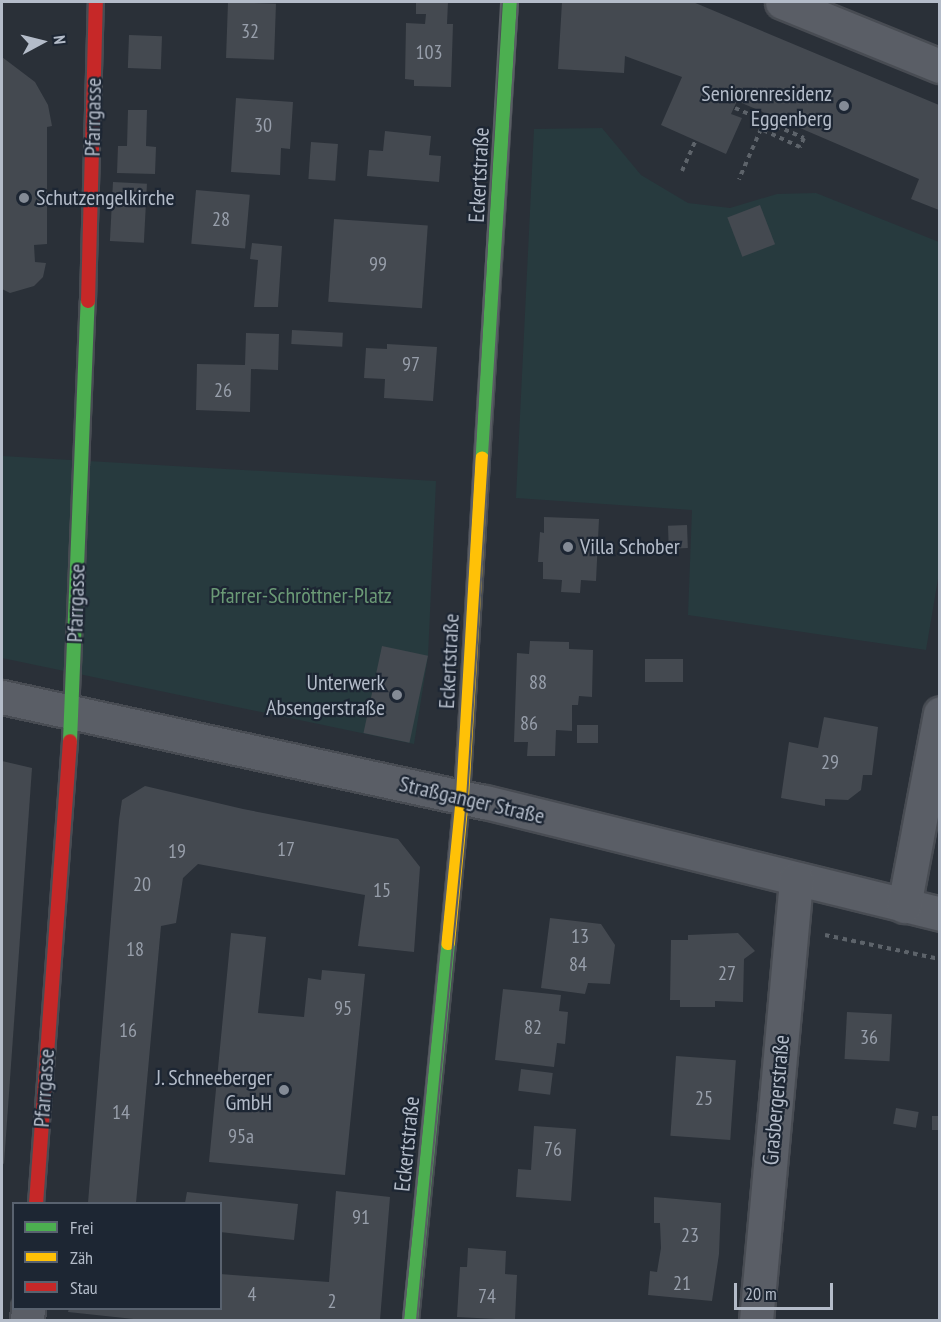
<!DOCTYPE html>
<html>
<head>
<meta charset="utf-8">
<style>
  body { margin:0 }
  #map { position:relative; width:941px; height:1322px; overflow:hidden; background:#2a3038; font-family:"PT Sans Narrow",sans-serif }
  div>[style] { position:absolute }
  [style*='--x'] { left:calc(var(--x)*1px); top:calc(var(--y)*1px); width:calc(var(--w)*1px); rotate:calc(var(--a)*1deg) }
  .green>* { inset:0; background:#273a3e }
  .building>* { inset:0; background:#444950; transform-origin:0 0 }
  .path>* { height:4px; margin-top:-2px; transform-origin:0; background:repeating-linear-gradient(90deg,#5d636a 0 4.5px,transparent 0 9px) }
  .roads { filter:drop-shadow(2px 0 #484c53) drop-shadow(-2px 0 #484c53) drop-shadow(0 2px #484c53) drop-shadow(0 -2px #484c53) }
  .street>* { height:33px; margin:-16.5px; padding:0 16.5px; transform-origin:16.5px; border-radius:16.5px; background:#5a5e66 }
  .fast>* { height:14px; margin:-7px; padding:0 7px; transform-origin:7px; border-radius:7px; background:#4caf50 }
  .slow>* { height:14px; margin:-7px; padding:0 7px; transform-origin:7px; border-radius:7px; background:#ffc107 }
  .jam>* { height:14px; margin:-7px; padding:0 7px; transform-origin:7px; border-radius:7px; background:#c62828 }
  .tram>* { height:1.5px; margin:-0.75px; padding:0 0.75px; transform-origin:0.75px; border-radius:0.75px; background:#595d64 }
  .dots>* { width:16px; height:16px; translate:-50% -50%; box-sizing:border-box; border:3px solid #1d2633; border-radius:50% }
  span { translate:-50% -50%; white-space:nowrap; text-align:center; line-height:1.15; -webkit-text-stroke:4.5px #1d2633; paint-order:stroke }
  .number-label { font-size:20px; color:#989fab }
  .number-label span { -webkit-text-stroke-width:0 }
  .poi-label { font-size:22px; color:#b4bcc9 }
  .right { translate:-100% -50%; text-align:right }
  .left { translate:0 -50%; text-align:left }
  .street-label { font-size:22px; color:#b4bcc9 }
  .park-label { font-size:22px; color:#6b9a76 }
  .frame { position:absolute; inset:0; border:3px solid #b4bcc9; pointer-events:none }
  .legend { position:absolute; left:12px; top:1202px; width:210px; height:108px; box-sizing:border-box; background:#1d2633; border:2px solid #59626f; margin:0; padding:8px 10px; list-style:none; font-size:18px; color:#b4bcc9 }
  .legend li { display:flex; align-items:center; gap:12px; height:30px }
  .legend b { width:30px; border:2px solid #59626f }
  .north { position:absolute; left:12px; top:12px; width:60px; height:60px; -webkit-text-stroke:4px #1d2633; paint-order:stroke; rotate:83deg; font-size:16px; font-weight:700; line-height:24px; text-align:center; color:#b4bcc9 }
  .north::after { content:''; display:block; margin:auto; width:21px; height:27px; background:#b4bcc9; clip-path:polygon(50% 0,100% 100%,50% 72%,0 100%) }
  .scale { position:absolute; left:734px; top:1283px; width:99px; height:27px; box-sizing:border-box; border:3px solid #b4bcc9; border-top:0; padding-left:8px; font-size:18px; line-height:21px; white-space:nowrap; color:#b4bcc9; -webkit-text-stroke:4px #1d2633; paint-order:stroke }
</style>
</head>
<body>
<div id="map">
  <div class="green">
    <div style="clip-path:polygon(602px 128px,641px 175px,688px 203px,730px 208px,777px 194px,816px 193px,939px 242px,940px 567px,926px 650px,688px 615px,692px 510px,516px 498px,534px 129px)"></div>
    <div style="clip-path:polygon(2px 456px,436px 481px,428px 656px,414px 744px,2px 658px)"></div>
  </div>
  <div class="building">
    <div style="left:228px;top:2px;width:48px;height:56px;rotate:2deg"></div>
    <div style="clip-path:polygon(416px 2px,448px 2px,447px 24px,453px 24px,451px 87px,414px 86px,414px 80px,405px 79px,406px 23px,425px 24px,426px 14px,416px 14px)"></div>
    <div style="clip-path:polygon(562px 2px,693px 2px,939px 105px,939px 210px,911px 199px,919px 179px,737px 101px,731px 114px,742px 118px,726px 154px,661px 125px,682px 77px,625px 56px,624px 73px,558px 69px)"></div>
    <div style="left:129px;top:35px;width:33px;height:33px;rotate:2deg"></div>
    <div style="clip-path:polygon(2px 57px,35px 82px,48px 105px,52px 126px,47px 127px,47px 244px,34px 245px,35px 262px,46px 263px,43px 277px,34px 286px,10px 293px,2px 289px)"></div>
    <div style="clip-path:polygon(236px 98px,293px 102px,290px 149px,281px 148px,280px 175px,231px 172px)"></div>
    <div style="clip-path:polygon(128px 110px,147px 110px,146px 146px,156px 147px,155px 174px,117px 173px,118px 146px,127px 146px)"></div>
    <div style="clip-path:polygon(385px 131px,431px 136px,429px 155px,441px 156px,439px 182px,367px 176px,369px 150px,383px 151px)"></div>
    <div style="left:311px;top:142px;width:27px;height:37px;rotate:4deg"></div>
    <div style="left:113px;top:182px;width:34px;height:59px;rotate:3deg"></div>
    <div style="left:196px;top:190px;width:54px;height:54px;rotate:5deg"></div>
    <div style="left:760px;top:205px;width:42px;height:35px;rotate:69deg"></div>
    <div style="left:334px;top:219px;width:94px;height:83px;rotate:4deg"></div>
    <div style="clip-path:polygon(252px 243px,282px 246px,278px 307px,254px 307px,258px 260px,250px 259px)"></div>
    <div style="left:292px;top:330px;width:51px;height:14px;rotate:3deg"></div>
    <div style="clip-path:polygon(246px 333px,279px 334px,278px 370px,251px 369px,250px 412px,196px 410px,197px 364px,245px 365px)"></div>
    <div style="clip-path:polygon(387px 344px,437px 347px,433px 401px,384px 398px,385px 379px,364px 378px,366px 348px,387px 349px)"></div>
    <div style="clip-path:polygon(544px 517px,599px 519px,596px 581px,581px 580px,580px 593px,561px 592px,562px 580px,543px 579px,543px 562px,538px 562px,540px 532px,544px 533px)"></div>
    <div style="left:687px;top:525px;width:23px;height:19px;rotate:88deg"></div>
    <div style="clip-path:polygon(530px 641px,569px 642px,569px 649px,593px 650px,592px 697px,579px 696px,578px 705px,572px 705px,572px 731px,556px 730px,555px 756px,527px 756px,528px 742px,514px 742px,517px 653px,529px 654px)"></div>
    <div style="left:382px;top:646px;width:47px;height:89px;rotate:12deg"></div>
    <div style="left:683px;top:659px;width:23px;height:38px;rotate:90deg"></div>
    <div style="clip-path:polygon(824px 717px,878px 727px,872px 775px,863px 775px,861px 790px,848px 800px,825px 799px,825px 806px,781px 798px,789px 742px,818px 748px)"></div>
    <div style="left:577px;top:725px;width:21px;height:18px"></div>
    <div style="clip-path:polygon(2px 761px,32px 768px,4px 1164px,2px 1163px)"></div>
    <div style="clip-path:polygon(145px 786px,243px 809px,398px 839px,420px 867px,414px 952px,358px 946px,365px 895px,198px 864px,183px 878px,176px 923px,161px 926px,136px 1203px,88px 1203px,119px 820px,122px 800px)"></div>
    <div style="clip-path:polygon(550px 918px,601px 924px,615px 945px,610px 984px,588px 983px,585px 994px,541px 988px)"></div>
    <div style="clip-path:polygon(231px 933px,266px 937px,258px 1013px,304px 1017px,308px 978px,321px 980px,322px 970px,365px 974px,345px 1175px,209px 1162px)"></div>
    <div style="clip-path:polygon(738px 933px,755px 951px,744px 959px,743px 1002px,715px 1001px,715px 1007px,680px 1007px,680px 1000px,670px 1000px,671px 940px,688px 940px,688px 935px)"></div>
    <div style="clip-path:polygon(503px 989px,561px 995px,559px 1011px,568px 1012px,565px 1044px,557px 1043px,554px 1067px,495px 1060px)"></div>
    <div style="left:847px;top:1012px;width:45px;height:47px;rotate:3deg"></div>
    <div style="left:676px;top:1056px;width:60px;height:80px;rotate:4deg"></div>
    <div style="left:521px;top:1069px;width:32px;height:22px;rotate:7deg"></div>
    <div style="left:896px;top:1108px;width:23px;height:16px;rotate:10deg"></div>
    <div style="left:932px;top:1116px;width:7px;height:14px"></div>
    <div style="clip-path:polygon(534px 1126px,576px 1129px,571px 1201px,516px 1197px,518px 1169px,531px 1170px)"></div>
    <div style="clip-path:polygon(336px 1191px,390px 1197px,380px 1320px,143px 1320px,68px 1312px,69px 1308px,220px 1308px,220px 1274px,329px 1282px)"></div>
    <div style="clip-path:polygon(187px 1192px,298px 1204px,294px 1240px,220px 1232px,220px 1203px,185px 1203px)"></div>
    <div style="clip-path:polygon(654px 1197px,721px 1203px,719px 1254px,712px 1301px,648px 1295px,650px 1271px,657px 1272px,661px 1248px,660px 1223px,654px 1223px)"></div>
    <div style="clip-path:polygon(468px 1248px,506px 1251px,505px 1274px,517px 1275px,515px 1320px,457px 1317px,460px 1267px,467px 1267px)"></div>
  </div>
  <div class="path">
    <div style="--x:735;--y:108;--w:75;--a:23.5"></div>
    <div style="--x:804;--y:138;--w:10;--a:114"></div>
    <div style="--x:800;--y:147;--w:43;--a:-155.2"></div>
    <div style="--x:761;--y:129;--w:55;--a:113.7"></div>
    <div style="--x:682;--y:171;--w:34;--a:-66"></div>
    <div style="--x:825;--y:935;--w:117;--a:11.8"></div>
  </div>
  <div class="roads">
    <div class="street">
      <div style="--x:782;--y:2;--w:170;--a:22.1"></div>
      <div style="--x:2;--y:697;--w:494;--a:12.3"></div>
      <div style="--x:485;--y:802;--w:469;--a:13.8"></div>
      <div style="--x:904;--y:906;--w:196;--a:-79.4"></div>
      <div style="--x:27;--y:1320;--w:12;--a:-85"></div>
      <div style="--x:756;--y:1320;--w:443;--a:-84.8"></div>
    </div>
    <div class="fast">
      <div style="--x:482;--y:459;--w:458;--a:-86.5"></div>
      <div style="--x:70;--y:741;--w:440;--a:-87.7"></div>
      <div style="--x:411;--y:1320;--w:379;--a:-84.4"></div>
    </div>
    <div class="slow">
      <div style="--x:448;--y:943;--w:147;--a:-84.5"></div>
      <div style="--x:462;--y:797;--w:339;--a:-86.6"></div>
    </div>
    <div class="jam">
      <div style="--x:88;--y:301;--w:299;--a:-88.5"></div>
      <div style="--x:36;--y:1204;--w:464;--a:-85.8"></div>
    </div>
  </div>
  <div class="tram">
    <div style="--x:403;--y:1320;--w:527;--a:-84.33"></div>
    <div style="--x:455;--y:796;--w:795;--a:-86.68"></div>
    <div style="--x:417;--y:1320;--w:523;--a:-84.52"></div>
    <div style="--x:467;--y:799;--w:799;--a:-86.34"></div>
  </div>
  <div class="dots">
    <div style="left:844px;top:106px;background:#848b96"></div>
    <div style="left:24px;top:198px;background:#848b96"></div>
    <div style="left:568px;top:547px;background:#848b96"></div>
    <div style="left:397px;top:695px;background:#848b96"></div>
    <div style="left:284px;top:1090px;background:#848b96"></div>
  </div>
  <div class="number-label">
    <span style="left:250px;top:31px">32</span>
    <span style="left:429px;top:52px">103</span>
    <span style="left:263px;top:125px">30</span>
    <span style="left:221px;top:219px">28</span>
    <span style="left:378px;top:264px">99</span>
    <span style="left:411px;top:364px">97</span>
    <span style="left:223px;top:390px">26</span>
    <span style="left:538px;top:682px">88</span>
    <span style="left:529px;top:723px">86</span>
    <span style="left:830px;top:762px">29</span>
    <span style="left:286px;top:849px">17</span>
    <span style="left:177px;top:851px">19</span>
    <span style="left:142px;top:884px">20</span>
    <span style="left:382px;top:890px">15</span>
    <span style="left:580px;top:936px">13</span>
    <span style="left:135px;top:949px">18</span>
    <span style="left:578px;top:964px">84</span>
    <span style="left:727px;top:973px">27</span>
    <span style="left:343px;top:1008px">95</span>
    <span style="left:533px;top:1027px">82</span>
    <span style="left:128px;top:1030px">16</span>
    <span style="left:869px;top:1037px">36</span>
    <span style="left:704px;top:1098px">25</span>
    <span style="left:121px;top:1112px">14</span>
    <span style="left:241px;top:1136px">95a</span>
    <span style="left:553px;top:1149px">76</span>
    <span style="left:361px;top:1217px">91</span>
    <span style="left:690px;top:1235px">23</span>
    <span style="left:682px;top:1283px">21</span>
    <span style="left:252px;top:1294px">4</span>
    <span style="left:487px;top:1296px">74</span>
    <span style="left:332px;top:1301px">2</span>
  </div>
  <div class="poi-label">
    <span class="right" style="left:832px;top:106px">Seniorenresidenz<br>Eggenberg</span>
    <span class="left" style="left:36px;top:198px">Schutzengelkirche</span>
    <span class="left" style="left:580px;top:547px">Villa Schober</span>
    <span class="right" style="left:385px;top:695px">Unterwerk<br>Absengerstraße</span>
    <span class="right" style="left:272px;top:1090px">J. Schneeberger<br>GmbH</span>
  </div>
  <div class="street-label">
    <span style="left:93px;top:117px;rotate:-89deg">Pfarrgasse</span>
    <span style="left:479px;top:175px;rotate:-87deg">Eckertstraße</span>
    <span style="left:76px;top:603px;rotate:-88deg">Pfarrgasse</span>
    <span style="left:449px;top:661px;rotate:-87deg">Eckertstraße</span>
    <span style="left:472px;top:800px;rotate:13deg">Straßganger Straße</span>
    <span style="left:44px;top:1088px;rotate:-86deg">Pfarrgasse</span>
    <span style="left:776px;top:1100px;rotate:-85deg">Grasbergerstraße</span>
    <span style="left:407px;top:1144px;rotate:-84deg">Eckertstraße</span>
  </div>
  <div class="park-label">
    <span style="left:301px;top:596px">Pfarrer-Schröttner-Platz</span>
  </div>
  <div class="frame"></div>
  <ul class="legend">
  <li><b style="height:8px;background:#4caf50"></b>Frei</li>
  <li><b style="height:8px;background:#ffc107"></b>Zäh</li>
  <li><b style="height:8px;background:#c62828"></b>Stau</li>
  </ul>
  <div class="north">N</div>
  <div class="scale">20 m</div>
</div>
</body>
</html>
